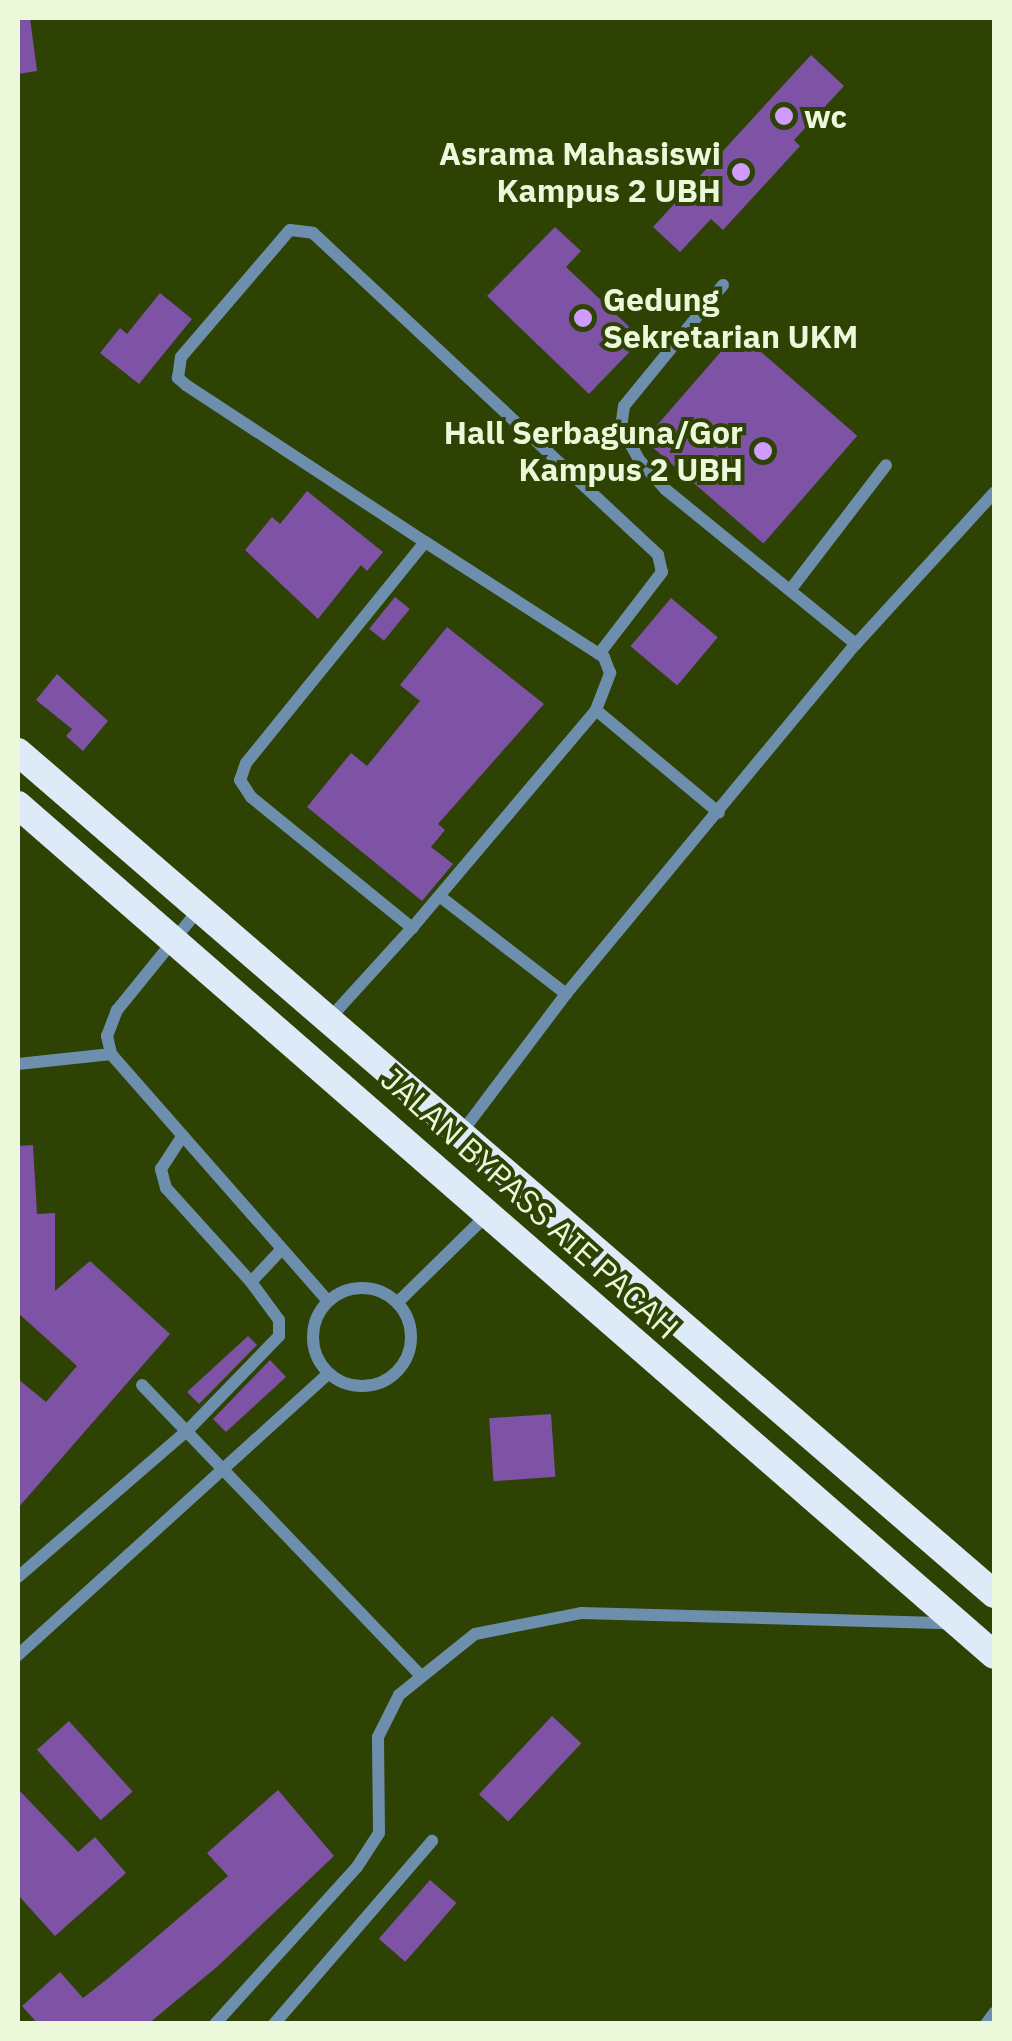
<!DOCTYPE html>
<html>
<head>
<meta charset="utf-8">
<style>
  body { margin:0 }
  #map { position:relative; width:1012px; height:2041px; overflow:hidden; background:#2e4204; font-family:"IBM Plex Sans",sans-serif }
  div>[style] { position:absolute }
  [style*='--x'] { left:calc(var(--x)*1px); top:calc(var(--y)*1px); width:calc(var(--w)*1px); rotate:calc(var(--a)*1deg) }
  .building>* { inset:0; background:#7e52a4; transform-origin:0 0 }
  .service>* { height:12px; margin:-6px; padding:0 6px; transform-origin:6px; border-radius:6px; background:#6d8ead }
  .service>.ring { margin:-6px; padding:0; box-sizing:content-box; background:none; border:12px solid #6d8ead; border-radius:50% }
  .trunk>* { height:28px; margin:-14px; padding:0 14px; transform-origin:14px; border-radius:14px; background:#ddeaf7 }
  .dots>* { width:28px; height:28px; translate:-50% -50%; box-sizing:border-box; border:5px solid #2e4204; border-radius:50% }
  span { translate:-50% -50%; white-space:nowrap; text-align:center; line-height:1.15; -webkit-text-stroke:8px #2e4204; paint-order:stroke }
  .poi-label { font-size:32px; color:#ebf9da; font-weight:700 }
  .left { translate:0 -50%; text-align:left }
  .right { translate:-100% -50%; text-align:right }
  .street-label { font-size:32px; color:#ebf9da }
  .frame { position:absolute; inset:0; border:20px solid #ebf9da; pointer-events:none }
</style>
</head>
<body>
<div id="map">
  <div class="building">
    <div style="clip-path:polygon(18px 18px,30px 18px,37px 71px,18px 74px)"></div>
    <div style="clip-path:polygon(811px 55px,844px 86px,794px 140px,800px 146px,723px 230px,711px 219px,680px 252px,653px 227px)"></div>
    <div style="clip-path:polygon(555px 227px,581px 251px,566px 267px,642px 339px,589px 394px,487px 296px)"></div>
    <div style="clip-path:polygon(160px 293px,192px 319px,139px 384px,100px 353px,120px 328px,127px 334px)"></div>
    <div style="left:738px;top:332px;width:158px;height:143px;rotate:41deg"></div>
    <div style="clip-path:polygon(307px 491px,383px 552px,367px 571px,361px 565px,318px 619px,245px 550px,272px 517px,280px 524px)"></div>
    <div style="left:395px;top:597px;width:19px;height:41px;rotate:39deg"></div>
    <div style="left:671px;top:598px;width:61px;height:63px;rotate:40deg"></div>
    <div style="clip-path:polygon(447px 627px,544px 704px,438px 824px,445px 830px,431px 847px,453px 864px,422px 901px,307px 807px,351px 753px,367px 766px,420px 701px,400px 685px)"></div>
    <div style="clip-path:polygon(57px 674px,108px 721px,83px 751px,66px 736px,72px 729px,36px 700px)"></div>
    <div style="clip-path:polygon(33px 1145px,37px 1214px,55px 1213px,55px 1291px,90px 1261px,170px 1334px,18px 1508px,18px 1379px,46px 1402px,77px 1366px,18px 1313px,18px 1146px)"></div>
    <div style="clip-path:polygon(248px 1336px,257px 1345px,199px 1404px,187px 1392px)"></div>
    <div style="clip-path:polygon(270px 1360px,286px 1377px,226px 1432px,213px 1419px)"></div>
    <div style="left:551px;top:1414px;width:63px;height:62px;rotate:86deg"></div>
    <div style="left:552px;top:1716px;width:40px;height:107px;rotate:43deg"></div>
    <div style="left:69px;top:1721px;width:95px;height:43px;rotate:48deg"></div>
    <div style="clip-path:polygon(18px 1789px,78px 1852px,95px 1837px,126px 1873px,55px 1936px,18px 1895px)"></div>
    <div style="clip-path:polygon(278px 1790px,334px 1856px,218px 1966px,148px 2024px,38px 2024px,22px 2006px,60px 1972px,83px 1998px,106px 1980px,228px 1876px,207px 1853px)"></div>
    <div style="left:430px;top:1880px;width:35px;height:78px;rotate:41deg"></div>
  </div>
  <div class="service">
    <div style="--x:723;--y:285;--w:156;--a:129.3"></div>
    <div style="--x:624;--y:406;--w:21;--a:98"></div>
    <div style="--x:621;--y:427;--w:39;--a:61"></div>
    <div style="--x:640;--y:461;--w:38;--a:48"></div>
    <div style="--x:665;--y:489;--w:246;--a:39.1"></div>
    <div style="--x:425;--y:542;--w:284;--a:129"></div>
    <div style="--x:246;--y:763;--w:18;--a:109"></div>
    <div style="--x:240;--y:780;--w:20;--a:57"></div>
    <div style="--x:251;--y:797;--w:208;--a:39.1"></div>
    <div style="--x:412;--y:928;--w:285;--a:-49.8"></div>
    <div style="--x:596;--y:710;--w:40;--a:-69"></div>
    <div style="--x:610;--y:673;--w:17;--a:-111"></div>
    <div style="--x:604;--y:657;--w:6;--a:-149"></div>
    <div style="--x:599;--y:654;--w:207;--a:-147.2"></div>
    <div style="--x:425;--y:542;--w:286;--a:-146.7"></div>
    <div style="--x:186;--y:385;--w:11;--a:-139"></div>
    <div style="--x:178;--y:378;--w:21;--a:-82"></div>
    <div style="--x:181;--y:357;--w:167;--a:-49.4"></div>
    <div style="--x:290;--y:230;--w:23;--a:7"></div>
    <div style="--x:313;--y:233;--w:472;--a:43"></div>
    <div style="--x:658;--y:555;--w:17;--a:77"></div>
    <div style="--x:662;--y:572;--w:103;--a:127.5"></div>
    <div style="--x:791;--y:589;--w:156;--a:-52.5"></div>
    <div style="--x:596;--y:710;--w:160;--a:39.9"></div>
    <div style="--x:442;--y:898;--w:157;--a:37.7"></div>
    <div style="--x:200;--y:908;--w:132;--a:129.1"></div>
    <div style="--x:117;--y:1010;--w:28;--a:111"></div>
    <div style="--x:107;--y:1036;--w:18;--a:77"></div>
    <div style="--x:111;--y:1054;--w:329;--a:48.7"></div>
    <div style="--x:330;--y:1018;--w:122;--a:-47.7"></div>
    <div style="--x:18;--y:1064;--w:94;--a:-6.1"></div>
    <div style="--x:462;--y:1132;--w:173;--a:-53"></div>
    <div style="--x:566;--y:994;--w:455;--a:-50.4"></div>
    <div style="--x:856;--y:644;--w:205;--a:-47.6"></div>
    <div style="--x:251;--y:1282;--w:44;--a:-46.8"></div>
    <div class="ring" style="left:313px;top:1288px;width:86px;height:86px"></div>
    <div style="--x:397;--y:1303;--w:127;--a:-44.4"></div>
    <div style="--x:142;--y:1385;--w:402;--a:46.2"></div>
    <div style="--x:18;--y:1577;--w:225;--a:-40.9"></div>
    <div style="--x:188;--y:1430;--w:131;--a:-45.9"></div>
    <div style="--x:279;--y:1336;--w:16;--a:-90"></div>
    <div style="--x:279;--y:1320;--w:47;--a:-126.4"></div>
    <div style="--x:251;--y:1282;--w:127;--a:-132.1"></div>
    <div style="--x:166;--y:1188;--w:20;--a:-105"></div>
    <div style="--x:161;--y:1169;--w:40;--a:-57.1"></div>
    <div style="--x:18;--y:1655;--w:418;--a:-42.2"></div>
    <div style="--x:215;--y:2024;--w:212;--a:-47.9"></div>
    <div style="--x:357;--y:1867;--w:40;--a:-57.1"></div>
    <div style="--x:379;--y:1833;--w:96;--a:-90.6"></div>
    <div style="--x:378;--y:1737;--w:47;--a:-63.4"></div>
    <div style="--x:399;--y:1695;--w:97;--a:-38.8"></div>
    <div style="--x:475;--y:1634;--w:108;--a:-11.2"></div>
    <div style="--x:581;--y:1613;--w:367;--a:1.6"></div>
    <div style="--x:274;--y:2024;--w:242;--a:-49.2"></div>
    <div style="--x:986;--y:2024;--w:14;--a:-54"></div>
  </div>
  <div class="trunk">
    <div style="--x:18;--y:752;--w:1289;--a:40.78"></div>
    <div style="--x:18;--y:805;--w:1294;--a:41.05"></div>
  </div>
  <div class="dots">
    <div style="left:784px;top:116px;background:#d09dff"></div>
    <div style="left:741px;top:172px;background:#d09dff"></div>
    <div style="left:583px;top:318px;background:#d09dff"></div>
    <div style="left:763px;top:451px;background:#d09dff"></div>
  </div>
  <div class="poi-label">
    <span class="left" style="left:804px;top:116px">wc</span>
    <span class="right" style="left:721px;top:172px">Asrama Mahasiswi<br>Kampus 2 UBH</span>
    <span class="left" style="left:603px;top:318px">Gedung<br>Sekretarian UKM</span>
    <span class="right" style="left:743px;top:451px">Hall Serbaguna/Gor<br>Kampus 2 UBH</span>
  </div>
  <div class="street-label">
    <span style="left:530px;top:1203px;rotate:42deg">JALAN BYPASS AIE PACAH</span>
  </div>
  <div class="frame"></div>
</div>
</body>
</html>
